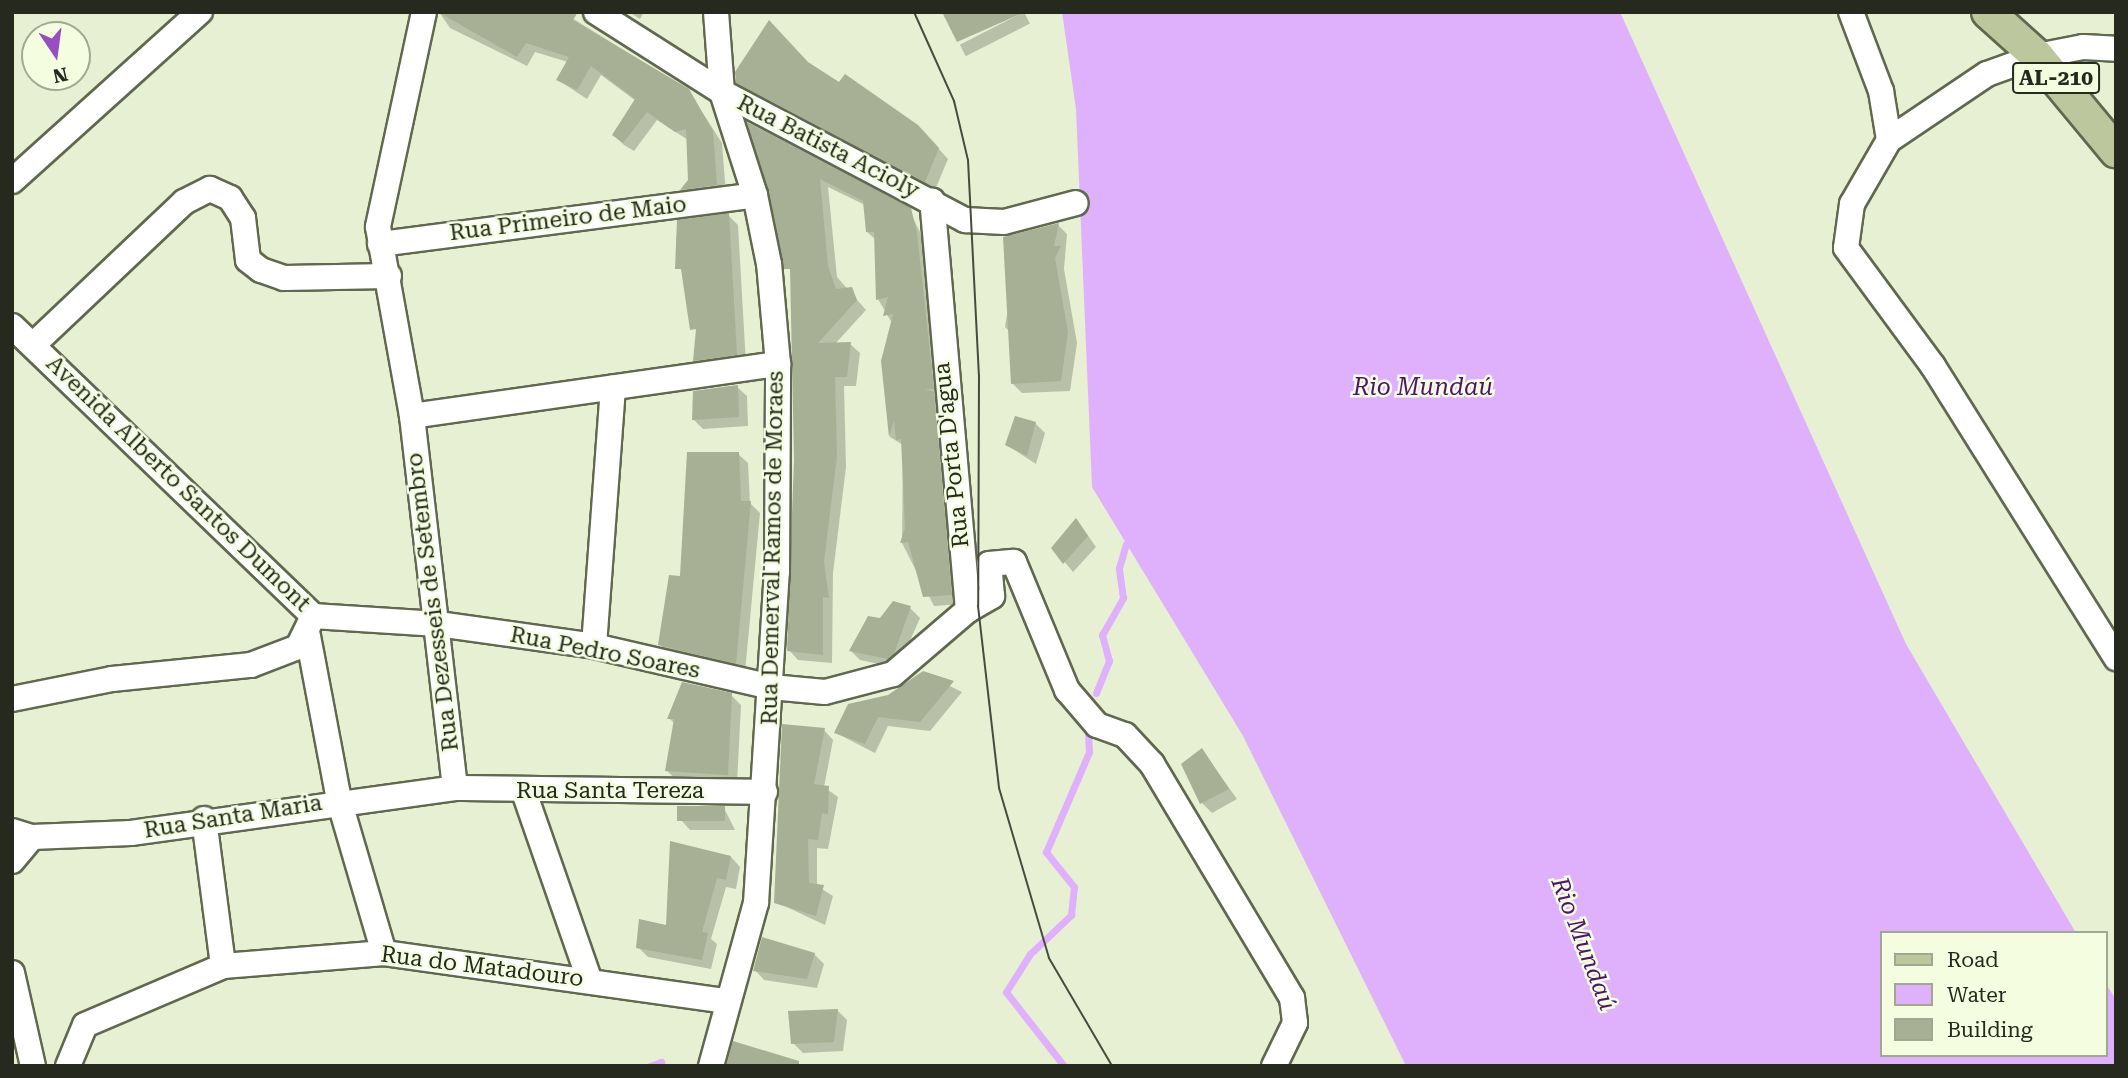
<!DOCTYPE html>
<html>
<head>
<meta charset="utf-8">
<style>
  body { margin:0 }
  #map { position:relative; width:2128px; height:1078px; overflow:hidden; background:#e7f0d3; font-family:"Roboto Serif",serif }
  div>[style] { position:absolute }
  [style*='--x'] { left:calc(var(--x)*1px); top:calc(var(--y)*1px); width:calc(var(--w)*1px); rotate:calc(var(--a)*1deg) }
  .water>* { inset:0; background:#dfb1fd }
  .shadow>* { inset:0; background:#0003; transform-origin:0 0 }
  .stream>* { height:7px; margin:-3.5px; padding:0 3.5px; transform-origin:3.5px; border-radius:3.5px; background:#dfb1fd }
  .building>* { inset:0; background:#a7af94; transform-origin:0 0 }
  .roads { filter:drop-shadow(2px 0 #60684f) drop-shadow(-2px 0 #60684f) drop-shadow(0 2px #60684f) drop-shadow(0 -2px #60684f) }
  .minor>* { height:24px; margin:-12px; padding:0 12px; transform-origin:12px; border-radius:12px; background:#fff }
  .major>* { height:32px; margin:-16px; padding:0 16px; transform-origin:16px; border-radius:16px; background:#bcc79e }
  .tram>* { height:2px; margin:-1px; padding:0 1px; transform-origin:1px; border-radius:1px; background:#464b3d }
  span { translate:-50% -50%; white-space:nowrap; text-align:center; line-height:1.15; -webkit-text-stroke:5px #f4fde0; paint-order:stroke }
  .shield-label span { padding:2px 5px; background:#f4fde0; border:2px solid; border-radius:5px; -webkit-text-stroke-width:0 }
  .shield-label { font-size:21px; color:#25291e; font-weight:700 }
  .street-label { font-size:23px; color:#25291e }
  .water-label { font-size:24px; color:#50146d; font-style:italic }
  .frame { position:absolute; inset:0; border:14px solid #25291e; pointer-events:none }
  .legend { position:absolute; left:1880px; top:931px; width:228px; height:126px; box-sizing:border-box; background:#f4fde0; border:2px solid #a1a892; margin:0; padding:9px 12px; list-style:none; font-size:21px; color:#25291e }
  .legend li { display:flex; align-items:center; gap:14px; height:35px }
  .legend b { width:35px; border:2px solid #a1a892 }
  .north { position:absolute; left:21px; top:21px; width:70px; height:70px; box-sizing:border-box; background:#f4fde0; border:2px solid #a1a892; border-radius:50%; rotate:167deg; font-size:19px; font-weight:700; line-height:28px; text-align:center; color:#25291e }
  .north::after { content:''; display:block; margin:auto; width:24px; height:32px; background:#984ec1; clip-path:polygon(50% 0,100% 100%,50% 72%,0 100%) }
</style>
</head>
<body>
<div id="map">
  <div class="water">
    <div style="clip-path:polygon(1062px 12px,1620px 12px,1906px 644px,2076px 933px,1881px 933px,1881px 1055px,2105px 1055px,2105px 982px,2116px 1000px,2116px 1066px,1406px 1066px,1243px 736px,1092px 487px,1076px 109px)"></div>
  </div>
  <div class="shadow">
    <div style="clip-path:polygon(439px 12px,572px 18px,688px 90px,722px 143px,726px 194px,692px 199px,683px 190px,690px 181px,688px 140px,657px 120px,634px 151px,624px 145px,614px 135px,636px 101px,601px 75px,587px 99px,558px 80px,568px 62px,535px 52px,527px 66px,450px 28px)"></div>
    <div style="clip-path:polygon(629px 12px,644px 12px,640px 19px)"></div>
    <div style="left:1024px;top:12px;width:13px;height:72px;rotate:63deg"></div>
    <div style="clip-path:polygon(808px 64px,928px 137px,948px 159px,935px 190px,738px 82px)"></div>
    <div style="clip-path:polygon(750px 126px,909px 210px,926px 244px,961px 604px,934px 606px,902px 543px,903px 445px,890px 437px,883px 361px,892px 323px,878px 299px,876px 240px,867px 232px,865px 205px,828px 187px,837px 277px,866px 310px,835px 344px,850px 344px,860px 353px,856px 386px,844px 386px,846px 467px,833px 573px,832px 663px,798px 660px,789px 650px,796px 460px,792px 274px)"></div>
    <div style="clip-path:polygon(728px 215px,738px 225px,746px 364px,705px 370px,695px 360px,697px 335px,676px 243px,678px 222px)"></div>
    <div style="clip-path:polygon(1058px 225px,1067px 234px,1064px 269px,1077px 343px,1070px 391px,1022px 393px,1013px 384px,1013px 335px,1005px 327px,1011px 290px)"></div>
    <div style="clip-path:polygon(737px 387px,747px 396px,748px 426px,703px 429px,693px 419px)"></div>
    <div style="clip-path:polygon(1035px 423px,1045px 433px,1036px 464px,1007px 445px)"></div>
    <div style="clip-path:polygon(738px 454px,748px 463px,750px 503px,760px 513px,745px 672px,669px 654px,660px 645px)"></div>
    <div style="clip-path:polygon(1077px 520px,1096px 547px,1073px 572px,1053px 548px)"></div>
    <div style="clip-path:polygon(910px 608px,920px 618px,898px 668px,860px 660px,851px 651px)"></div>
    <div style="clip-path:polygon(923px 673px,962px 692px,930px 731px,888px 726px,875px 753px,836px 733px)"></div>
    <div style="clip-path:polygon(731px 695px,741px 705px,737px 784px,677px 780px,667px 771px,675px 724px,669px 718px)"></div>
    <div style="clip-path:polygon(824px 730px,833px 740px,824px 787px,838px 797px,828px 849px,817px 848px,817px 886px,833px 896px,825px 925px,776px 902px)"></div>
    <div style="clip-path:polygon(1202px 750px,1237px 799px,1212px 813px,1202px 803px)"></div>
    <div style="clip-path:polygon(724px 808px,735px 830px,690px 830px,681px 820px)"></div>
    <div style="clip-path:polygon(731px 857px,740px 867px,736px 889px,726px 887px,711px 939px,717px 944px,711px 969px,648px 957px,638px 947px,668px 927px)"></div>
    <div style="clip-path:polygon(814px 954px,824px 964px,817px 988px,764px 980px,755px 970px)"></div>
    <div style="clip-path:polygon(837px 1010px,847px 1020px,843px 1051px,803px 1053px,793px 1043px)"></div>
  </div>
  <div class="stream">
    <div style="--x:1096;--y:693;--w:35;--a:-68"></div>
    <div style="--x:1109;--y:661;--w:27;--a:-105"></div>
    <div style="--x:1102;--y:635;--w:43;--a:-60.4"></div>
    <div style="--x:1123;--y:598;--w:30;--a:-98"></div>
    <div style="--x:1119;--y:568;--w:25;--a:-74"></div>
    <div style="--x:650;--y:1066;--w:12;--a:-20"></div>
    <div style="--x:1064;--y:1066;--w:94;--a:-128.1"></div>
    <div style="--x:1006;--y:992;--w:45;--a:-57.7"></div>
    <div style="--x:1030;--y:954;--w:57;--a:-43.6"></div>
    <div style="--x:1071;--y:915;--w:28;--a:-84"></div>
    <div style="--x:1074;--y:887;--w:45;--a:-128.7"></div>
    <div style="--x:1046;--y:852;--w:109;--a:-66.7"></div>
    <div style="--x:1089;--y:752;--w:17;--a:-93"></div>
  </div>
  <div class="building">
    <div style="clip-path:polygon(438px 12px,578px 12px,573px 20px,689px 89px,713px 131px,717px 185px,680px 190px,688px 180px,686px 129px,675px 132px,647px 112px,623px 143px,612px 135px,635px 99px,591px 66px,577px 90px,556px 80px,569px 57px,526px 43px,517px 57px)"></div>
    <div style="clip-path:polygon(942px 12px,1025px 12px,957px 42px)"></div>
    <div style="clip-path:polygon(769px 20px,808px 62px,839px 82px,845px 74px,918px 125px,939px 148px,925px 182px,736px 83px,735px 72px)"></div>
    <div style="clip-path:polygon(747px 122px,911px 208px,917px 233px,934px 389px,925px 389px,934px 392px,952px 595px,923px 597px,908px 542px,900px 543px,905px 528px,901px 439px,896px 440px,894px 420px,889px 437px,881px 361px,893px 314px,883px 316px,888px 297px,876px 300px,874px 232px,866px 232px,863px 201px,820px 179px,828px 266px,836px 289px,852px 287px,857px 300px,818px 343px,851px 342px,847px 377px,835px 377px,837px 456px,824px 562px,829px 598px,823px 597px,823px 655px,787px 651px,794px 460px,790px 269px,784px 269px)"></div>
    <div style="clip-path:polygon(729px 213px,737px 355px,693px 361px,696px 329px,690px 330px,681px 269px,675px 269px,677px 220px)"></div>
    <div style="clip-path:polygon(1059px 223px,1054px 246px,1061px 246px,1055px 258px,1068px 332px,1061px 381px,1011px 384px,1003px 237px)"></div>
    <div style="clip-path:polygon(738px 385px,739px 417px,692px 420px,693px 391px)"></div>
    <div style="clip-path:polygon(1015px 416px,1036px 422px,1027px 456px,1005px 445px)"></div>
    <div style="clip-path:polygon(687px 452px,739px 452px,741px 501px,751px 501px,736px 664px,658px 645px,669px 575px,680px 576px)"></div>
    <div style="clip-path:polygon(1076px 518px,1088px 536px,1063px 564px,1051px 548px)"></div>
    <div style="clip-path:polygon(893px 601px,911px 606px,894px 654px,888px 659px,849px 651px,868px 616px,880px 618px)"></div>
    <div style="clip-path:polygon(923px 671px,954px 681px,920px 722px,878px 717px,865px 744px,834px 733px,848px 704px,888px 695px)"></div>
    <div style="clip-path:polygon(682px 682px,732px 693px,728px 775px,665px 771px,674px 719px,667px 719px)"></div>
    <div style="clip-path:polygon(782px 724px,825px 728px,814px 784px,829px 786px,828px 814px,822px 813px,818px 840px,808px 839px,809px 883px,824px 885px,816px 916px,774px 903px)"></div>
    <div style="clip-path:polygon(1202px 748px,1229px 789px,1200px 804px,1181px 764px)"></div>
    <div style="left:677px;top:806px;width:48px;height:15px"></div>
    <div style="clip-path:polygon(670px 841px,731px 856px,726px 880px,717px 878px,702px 932px,708px 933px,702px 960px,636px 948px,639px 919px,666px 925px)"></div>
    <div style="clip-path:polygon(762px 937px,815px 953px,807px 979px,753px 971px)"></div>
    <div style="clip-path:polygon(838px 1009px,834px 1042px,791px 1044px,788px 1011px)"></div>
    <div style="clip-path:polygon(733px 1041px,799px 1061px,799px 1066px,726px 1066px)"></div>
  </div>
  <div class="roads">
    <div class="minor">
      <div style="--x:424;--y:12;--w:220;--a:102.1"></div>
      <div style="--x:378;--y:227;--w:192;--a:79.8"></div>
      <div style="--x:412;--y:416;--w:374;--a:83.4"></div>
      <div style="--x:596;--y:12;--w:149;--a:32.4"></div>
      <div style="--x:722;--y:92;--w:275;--a:27.8"></div>
      <div style="--x:965;--y:220;--w:39;--a:3"></div>
      <div style="--x:1004;--y:222;--w:74;--a:-14.8"></div>
      <div style="--x:1851;--y:12;--w:85;--a:69.2"></div>
      <div style="--x:1881;--y:91;--w:50;--a:80.7"></div>
      <div style="--x:1889;--y:140;--w:74;--a:120"></div>
      <div style="--x:1852;--y:204;--w:44;--a:97.8"></div>
      <div style="--x:1846;--y:248;--w:147;--a:53.6"></div>
      <div style="--x:1933;--y:366;--w:345;--a:57.9"></div>
      <div style="--x:1889;--y:140;--w:118;--a:-34"></div>
      <div style="--x:1987;--y:74;--w:53;--a:-19.8"></div>
      <div style="--x:2037;--y:56;--w:47;--a:-11.1"></div>
      <div style="--x:2083;--y:47;--w:33;--a:3"></div>
      <div style="--x:12;--y:181;--w:253;--a:-42"></div>
      <div style="--x:380;--y:244;--w:378;--a:-7.4"></div>
      <div style="--x:12;--y:326;--w:418;--a:43.9"></div>
      <div style="--x:313;--y:616;--w:125;--a:3.7"></div>
      <div style="--x:438;--y:624;--w:158;--a:8"></div>
      <div style="--x:594;--y:646;--w:182;--a:13"></div>
      <div style="--x:771;--y:687;--w:54;--a:5.3"></div>
      <div style="--x:825;--y:692;--w:70;--a:-14.8"></div>
      <div style="--x:893;--y:674;--w:99;--a:-40.5"></div>
      <div style="--x:968;--y:610;--w:411;--a:-95"></div>
      <div style="--x:33;--y:345;--w:208;--a:-43.4"></div>
      <div style="--x:184;--y:202;--w:29;--a:-27"></div>
      <div style="--x:210;--y:189;--w:22;--a:24"></div>
      <div style="--x:230;--y:198;--w:24;--a:57"></div>
      <div style="--x:243;--y:218;--w:42;--a:83.2"></div>
      <div style="--x:248;--y:260;--w:16;--a:38"></div>
      <div style="--x:261;--y:270;--w:24;--a:19"></div>
      <div style="--x:284;--y:278;--w:105;--a:-1.1"></div>
      <div style="--x:412;--y:416;--w:370;--a:-8.1"></div>
      <div style="--x:968;--y:610;--w:28;--a:-30"></div>
      <div style="--x:992;--y:596;--w:32;--a:-95"></div>
      <div style="--x:989;--y:564;--w:25;--a:-5"></div>
      <div style="--x:1014;--y:562;--w:139;--a:67.5"></div>
      <div style="--x:1067;--y:690;--w:46;--a:49.4"></div>
      <div style="--x:1097;--y:725;--w:30;--a:20"></div>
      <div style="--x:1125;--y:735;--w:40;--a:47"></div>
      <div style="--x:1152;--y:764;--w:273;--a:59.1"></div>
      <div style="--x:1292;--y:998;--w:25;--a:83"></div>
      <div style="--x:1295;--y:1023;--w:48;--a:116"></div>
      <div style="--x:308;--y:636;--w:167;--a:79.3"></div>
      <div style="--x:339;--y:800;--w:159;--a:73.6"></div>
      <div style="--x:594;--y:646;--w:259;--a:-85.8"></div>
      <div style="--x:12;--y:699;--w:102;--a:-11.3"></div>
      <div style="--x:112;--y:679;--w:140;--a:-5.8"></div>
      <div style="--x:251;--y:665;--w:50;--a:-21"></div>
      <div style="--x:298;--y:647;--w:34;--a:-64"></div>
      <div style="--x:524;--y:792;--w:198;--a:70.8"></div>
      <div style="--x:204;--y:819;--w:148;--a:82.6"></div>
      <div style="--x:12;--y:831;--w:21;--a:17"></div>
      <div style="--x:32;--y:837;--w:99;--a:-2.3"></div>
      <div style="--x:131;--y:833;--w:327;--a:-7.9"></div>
      <div style="--x:455;--y:788;--w:310;--a:0.7"></div>
      <div style="--x:12;--y:861;--w:31;--a:-50"></div>
      <div style="--x:12;--y:973;--w:95;--a:77.3"></div>
      <div style="--x:68;--y:1066;--w:44;--a:-67.5"></div>
      <div style="--x:85;--y:1025;--w:150;--a:-23.1"></div>
      <div style="--x:223;--y:966;--w:162;--a:-4.6"></div>
      <div style="--x:384;--y:953;--w:344;--a:8"></div>
      <div style="--x:711;--y:1066;--w:169;--a:-74.6"></div>
      <div style="--x:756;--y:903;--w:332;--a:-86.4"></div>
      <div style="--x:777;--y:572;--w:208;--a:-89.7"></div>
      <div style="--x:778;--y:364;--w:100;--a:-95.1"></div>
      <div style="--x:769;--y:264;--w:70;--a:-101.5"></div>
      <div style="--x:755;--y:195;--w:108;--a:-107.8"></div>
      <div style="--x:722;--y:92;--w:80;--a:-94.3"></div>
    </div>
    <div class="major">
      <div style="--x:1988;--y:12;--w:66;--a:41.9"></div>
      <div style="--x:2037;--y:56;--w:124;--a:50.3"></div>
    </div>
  </div>
  <div class="tram">
    <div style="--x:914;--y:12;--w:98;--a:65.8"></div>
    <div style="--x:954;--y:101;--w:61;--a:76.7"></div>
    <div style="--x:968;--y:160;--w:215;--a:87.1"></div>
    <div style="--x:979;--y:375;--w:231;--a:90.2"></div>
    <div style="--x:978;--y:606;--w:183;--a:83.4"></div>
    <div style="--x:999;--y:788;--w:177;--a:73.6"></div>
    <div style="--x:1049;--y:958;--w:125;--a:59.7"></div>
  </div>
  <div class="shield-label">
    <span style="left:2056px;top:78px">AL-210</span>
  </div>
  <div class="street-label">
    <span style="left:828px;top:147px;rotate:27deg">Rua Batista Acioly</span>
    <span style="left:568px;top:219px;rotate:-7deg">Rua Primeiro de Maio</span>
    <span style="left:952px;top:455px;rotate:-96deg">Rua Porta D'agua</span>
    <span style="left:178px;top:484px;rotate:44deg">Avenida Alberto Santos Dumont</span>
    <span style="left:773px;top:548px;rotate:-89deg">Rua Demerval Ramos de Moraes</span>
    <span style="left:433px;top:602px;rotate:-97deg">Rua Dezesseis de Setembro</span>
    <span style="left:605px;top:653px;rotate:11deg">Rua Pedro Soares</span>
    <span style="left:610px;top:791px">Rua Santa Tereza</span>
    <span style="left:233px;top:817px;rotate:-9deg">Rua Santa Maria</span>
    <span style="left:482px;top:967px;rotate:7deg">Rua do Matadouro</span>
  </div>
  <div class="water-label">
    <span style="left:1423px;top:388px">Rio Mundaú</span>
    <span style="left:1583px;top:944px;rotate:69deg">Rio Mundaú</span>
  </div>
  <div class="frame"></div>
  <ul class="legend">
  <li><b style="height:9px;background:#bcc79e"></b>Road</li>
  <li><b style="height:19px;background:#dfb1fd"></b>Water</li>
  <li><b style="height:19px;background:#a7af94"></b>Building</li>
  </ul>
  <div class="north">N</div>
</div>
</body>
</html>
